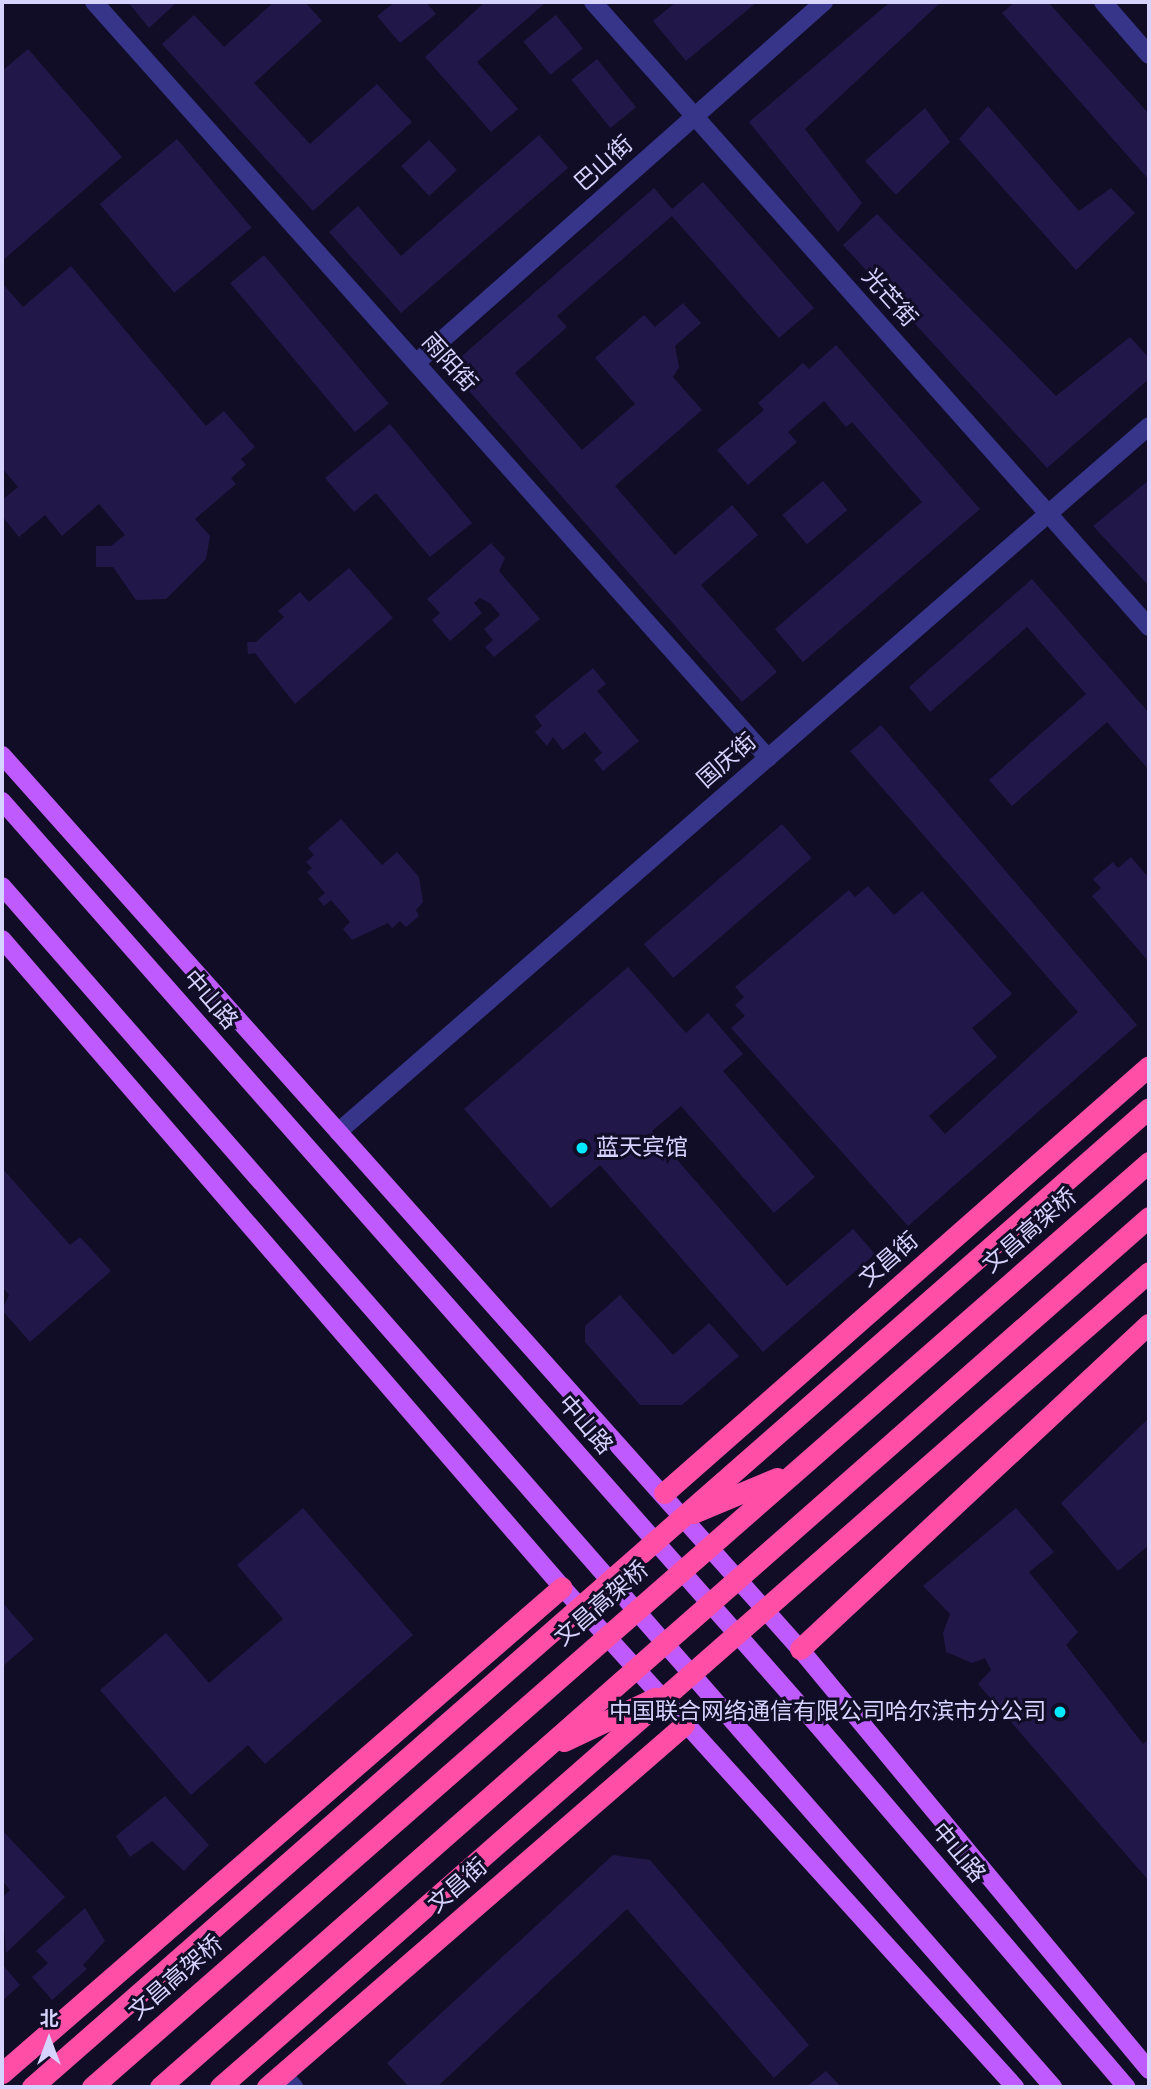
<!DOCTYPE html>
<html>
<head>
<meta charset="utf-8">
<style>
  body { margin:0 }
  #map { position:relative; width:1151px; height:2089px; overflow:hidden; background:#110d27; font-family:"Roboto Condensed","Noto Sans SC",sans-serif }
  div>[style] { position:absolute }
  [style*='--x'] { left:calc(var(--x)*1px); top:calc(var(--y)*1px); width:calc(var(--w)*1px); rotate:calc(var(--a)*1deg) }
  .building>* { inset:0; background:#211849; transform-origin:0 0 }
  .minor>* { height:18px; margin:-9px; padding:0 9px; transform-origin:9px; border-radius:9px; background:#373589 }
  .major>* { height:18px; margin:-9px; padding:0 9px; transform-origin:9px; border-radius:9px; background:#bf5aff }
  .highway>* { height:21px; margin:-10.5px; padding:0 10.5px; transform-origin:10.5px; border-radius:10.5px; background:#ff4ea6 }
  .highway-bridge>* { height:21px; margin:-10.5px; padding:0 10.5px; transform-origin:10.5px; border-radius:10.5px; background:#ff4ea6 }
  .dots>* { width:19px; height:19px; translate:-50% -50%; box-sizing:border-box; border:4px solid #110d27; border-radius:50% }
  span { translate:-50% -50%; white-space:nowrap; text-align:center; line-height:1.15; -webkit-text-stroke:6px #110d27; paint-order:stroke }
  .street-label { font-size:23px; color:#d7d3ff }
  .poi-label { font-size:23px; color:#d7d3ff }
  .left { translate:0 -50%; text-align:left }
  .right { translate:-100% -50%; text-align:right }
  .frame { position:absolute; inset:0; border:4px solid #d7d3ff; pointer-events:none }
  .north { position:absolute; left:14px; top:2005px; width:70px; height:70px; -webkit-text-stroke:5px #110d27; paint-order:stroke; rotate:0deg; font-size:19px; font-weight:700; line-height:28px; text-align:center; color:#d7d3ff }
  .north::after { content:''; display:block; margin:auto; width:24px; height:32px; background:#d7d3ff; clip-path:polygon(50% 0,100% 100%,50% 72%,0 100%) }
</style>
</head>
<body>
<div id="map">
  <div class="building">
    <div style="clip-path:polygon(128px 2px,177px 2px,149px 28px)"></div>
    <div style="clip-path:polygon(274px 2px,305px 2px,322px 21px,254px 83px,310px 144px,377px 84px,412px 122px,313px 211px,162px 44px,194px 15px,224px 47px)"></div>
    <div style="clip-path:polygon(395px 2px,426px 2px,436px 14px,400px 43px,377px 16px)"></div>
    <div style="clip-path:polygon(485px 2px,544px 4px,477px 62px,518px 109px,491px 132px,425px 57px)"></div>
    <div style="clip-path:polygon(676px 2px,757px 2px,686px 61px,653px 21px)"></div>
    <div style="clip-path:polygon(890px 2px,941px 2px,805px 129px,862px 203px,838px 232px,749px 122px)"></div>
    <div style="clip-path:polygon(1015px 2px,1048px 2px,1149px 114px,1149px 180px,1002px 13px)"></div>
    <div style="left:556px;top:15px;width:43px;height:42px;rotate:51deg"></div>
    <div style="clip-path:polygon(28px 49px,122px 157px,2px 261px,2px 71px)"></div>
    <div style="left:597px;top:59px;width:62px;height:33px;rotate:51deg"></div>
    <div style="clip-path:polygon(988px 106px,1079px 211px,1111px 188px,1135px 213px,1076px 270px,959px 139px)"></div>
    <div style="clip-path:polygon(925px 108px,950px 142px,896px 195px,865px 161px)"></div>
    <div style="clip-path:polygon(539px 135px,568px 168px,401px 313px,329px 232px,358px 206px,401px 256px)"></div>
    <div style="left:177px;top:139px;width:116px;height:101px;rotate:50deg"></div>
    <div style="left:429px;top:140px;width:41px;height:38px;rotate:47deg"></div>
    <div style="clip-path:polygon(703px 182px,814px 308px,779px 338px,672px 216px,557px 316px,567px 327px,515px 373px,582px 450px,635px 404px,595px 358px,644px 315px,655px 327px,683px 303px,701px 323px,675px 346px,679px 367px,673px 377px,702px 410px,615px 486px,675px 555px,732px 505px,758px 535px,701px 585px,777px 672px,742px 702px,457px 377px,462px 356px,654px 188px,672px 209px)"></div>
    <div style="clip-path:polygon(877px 214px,1056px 396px,1130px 337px,1149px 358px,1149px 379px,1047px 468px,843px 245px)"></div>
    <div style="left:264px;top:255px;width:194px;height:44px;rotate:50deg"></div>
    <div style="clip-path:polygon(71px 266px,206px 426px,224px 411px,255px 447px,241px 459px,246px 465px,231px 478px,236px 484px,195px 519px,210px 536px,206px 559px,166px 599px,136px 600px,113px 567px,96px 567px,96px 546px,111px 546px,125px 535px,99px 504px,62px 536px,45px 515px,19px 537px,2px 516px,2px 500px,18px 487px,2px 468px,2px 283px,23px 307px)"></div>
    <div style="clip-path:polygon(836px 345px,980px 509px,803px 662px,775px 629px,922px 502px,852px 422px,846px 427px,824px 401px,788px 432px,797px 442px,748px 485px,717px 450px,764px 410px,758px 403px,803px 363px,809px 369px)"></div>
    <div style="clip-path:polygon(390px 424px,472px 523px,430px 557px,376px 493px,354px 512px,325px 478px)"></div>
    <div style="clip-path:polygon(1149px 480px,1149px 586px,1093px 526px)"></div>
    <div style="left:823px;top:481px;width:38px;height:53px;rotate:50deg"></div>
    <div style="clip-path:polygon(491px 543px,505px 558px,499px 571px,540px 619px,494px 657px,485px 647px,493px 640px,484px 629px,500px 615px,491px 604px,480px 598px,474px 603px,482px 613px,450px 641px,432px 620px,440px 613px,427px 599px)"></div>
    <div style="clip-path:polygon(349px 568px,393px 618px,295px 704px,255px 653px,248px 654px,247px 642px,256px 642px,284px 617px,278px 611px,300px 592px,309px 602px)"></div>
    <div style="clip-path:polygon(1032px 579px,1149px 713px,1149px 770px,1107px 722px,1012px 806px,989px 780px,1086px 694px,1027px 627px,930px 712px,909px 687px)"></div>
    <div style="clip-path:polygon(593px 668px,606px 684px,597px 691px,639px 741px,603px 771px,594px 760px,602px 753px,585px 732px,563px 750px,553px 737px,547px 746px,535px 732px,542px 726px,535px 716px)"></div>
    <div style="clip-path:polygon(881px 725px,1137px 1025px,908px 1226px,731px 1028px,745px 1016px,735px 1005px,744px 997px,735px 987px,849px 890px,855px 897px,868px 886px,894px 915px,922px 891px,1012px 994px,972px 1028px,997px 1057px,929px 1116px,945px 1134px,1078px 1012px,850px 751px)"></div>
    <div style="clip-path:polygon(341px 819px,382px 865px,397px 852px,419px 877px,423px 902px,416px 910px,419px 916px,406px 927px,400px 921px,392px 928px,388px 923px,352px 940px,343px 929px,350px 922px,331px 900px,324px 906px,318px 899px,325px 893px,307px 872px,312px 868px,306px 862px,314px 855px,308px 848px)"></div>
    <div style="left:782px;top:824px;width:45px;height:183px;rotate:49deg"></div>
    <div style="clip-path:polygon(1131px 857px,1149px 878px,1149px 962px,1092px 896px,1101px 888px,1093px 879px,1113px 862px,1118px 868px)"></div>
    <div style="clip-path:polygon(628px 967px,686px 1033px,708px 1013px,743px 1054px,723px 1071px,815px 1177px,774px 1213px,681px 1106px,652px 1131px,787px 1286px,853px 1229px,875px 1254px,763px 1352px,600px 1165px,551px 1208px,464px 1109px)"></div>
    <div style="clip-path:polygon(2px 1168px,70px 1245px,80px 1237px,111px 1271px,30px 1342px,2px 1310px,9px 1295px,2px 1287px)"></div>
    <div style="clip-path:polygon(620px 1295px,673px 1355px,709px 1323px,739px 1356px,682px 1405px,640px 1405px,585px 1342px,585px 1326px)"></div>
    <div style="clip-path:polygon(1149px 1418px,1149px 1545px,1118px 1571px,1061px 1503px)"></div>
    <div style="clip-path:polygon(303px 1508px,413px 1635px,265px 1764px,248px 1745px,191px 1795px,100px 1690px,166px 1633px,209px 1683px,283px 1619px,237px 1565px)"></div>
    <div style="clip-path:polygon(1016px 1508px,1054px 1552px,1029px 1572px,1078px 1632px,1066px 1645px,1143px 1744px,1149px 1739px,1149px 1881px,978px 1684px,991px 1670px,985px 1658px,972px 1663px,946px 1652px,943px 1633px,950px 1614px,923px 1586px)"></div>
    <div style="clip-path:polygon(2px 1602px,34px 1639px,2px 1667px)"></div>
    <div style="clip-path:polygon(165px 1796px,209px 1845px,184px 1871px,152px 1841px,130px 1857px,116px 1836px)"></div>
    <div style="clip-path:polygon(2px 1830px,65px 1897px,6px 1953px,2px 1898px,10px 1890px,2px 1880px)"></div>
    <div style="clip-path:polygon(613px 1855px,650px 1860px,809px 2045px,774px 2078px,627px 1909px,437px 2087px,409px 2087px,387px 2063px)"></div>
    <div style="clip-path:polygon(85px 1908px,105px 1941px,83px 1965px,87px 1969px,52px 2000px,32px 1977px,48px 1963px,36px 1951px)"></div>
    <div style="clip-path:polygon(2px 1964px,20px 1985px,2px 2001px)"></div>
    <div style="clip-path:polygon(826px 2071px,841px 2087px,806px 2087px)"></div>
  </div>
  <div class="minor">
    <div style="--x:94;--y:2;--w:1013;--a:48.28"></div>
    <div style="--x:593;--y:2;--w:837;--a:48.34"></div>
    <div style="--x:1103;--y:2;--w:70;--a:49"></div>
    <div style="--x:416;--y:363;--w:545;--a:-41.5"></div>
    <div style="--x:338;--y:1132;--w:1075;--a:-41.04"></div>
    <div style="--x:282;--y:2074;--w:18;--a:47"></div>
  </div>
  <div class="major">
    <div style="--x:2;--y:755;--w:1198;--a:48.25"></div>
    <div style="--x:800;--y:1649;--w:547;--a:50.34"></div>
    <div style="--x:2;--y:801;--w:1233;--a:48.58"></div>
    <div style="--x:818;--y:1726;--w:475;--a:49.5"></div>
    <div style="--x:2;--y:886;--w:1596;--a:48.81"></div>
    <div style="--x:2;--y:939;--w:856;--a:49.17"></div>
    <div style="--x:562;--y:1587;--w:675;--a:47.82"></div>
  </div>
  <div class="highway">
    <div style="--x:664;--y:1493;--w:646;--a:-41.36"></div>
    <div style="--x:800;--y:1649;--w:477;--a:-43"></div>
    <div style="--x:2;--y:2073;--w:741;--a:-40.95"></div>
    <div style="--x:267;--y:2087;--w:552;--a:-40.96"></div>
  </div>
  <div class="highway-bridge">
    <div style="--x:693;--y:1513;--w:91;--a:-22.6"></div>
    <div style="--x:564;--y:1741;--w:101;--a:-25.3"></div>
    <div style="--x:32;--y:2087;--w:1485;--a:-41.23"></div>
    <div style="--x:92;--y:2087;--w:1405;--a:-41.19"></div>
    <div style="--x:160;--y:2087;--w:1317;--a:-41.34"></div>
    <div style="--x:220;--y:2087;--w:1236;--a:-41.26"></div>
  </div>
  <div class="dots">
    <div style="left:582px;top:1148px;background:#00e9fe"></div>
    <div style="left:1060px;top:1712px;background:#00e9fe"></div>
  </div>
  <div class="street-label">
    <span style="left:604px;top:164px;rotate:-42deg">巴山街</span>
    <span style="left:889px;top:298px;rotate:48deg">光芒街</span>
    <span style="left:449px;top:363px;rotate:48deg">雨阳街</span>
    <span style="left:727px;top:761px;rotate:-41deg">国庆街</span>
    <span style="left:210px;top:1000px;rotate:49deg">中山路</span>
    <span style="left:1030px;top:1231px;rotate:-41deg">文昌高架桥</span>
    <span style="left:889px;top:1260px;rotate:-41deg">文昌街</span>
    <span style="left:585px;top:1425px;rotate:49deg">中山路</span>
    <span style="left:602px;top:1604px;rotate:-41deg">文昌高架桥</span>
    <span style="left:958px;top:1853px;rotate:50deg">中山路</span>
    <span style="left:458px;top:1886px;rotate:-41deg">文昌街</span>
    <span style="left:176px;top:1978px;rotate:-41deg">文昌高架桥</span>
  </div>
  <div class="poi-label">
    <span class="left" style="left:596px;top:1148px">蓝天宾馆</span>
    <span class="right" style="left:1046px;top:1712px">中国联合网络通信有限公司哈尔滨市分公司</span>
  </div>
  <div class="frame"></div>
  <div class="north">北</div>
</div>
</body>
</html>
